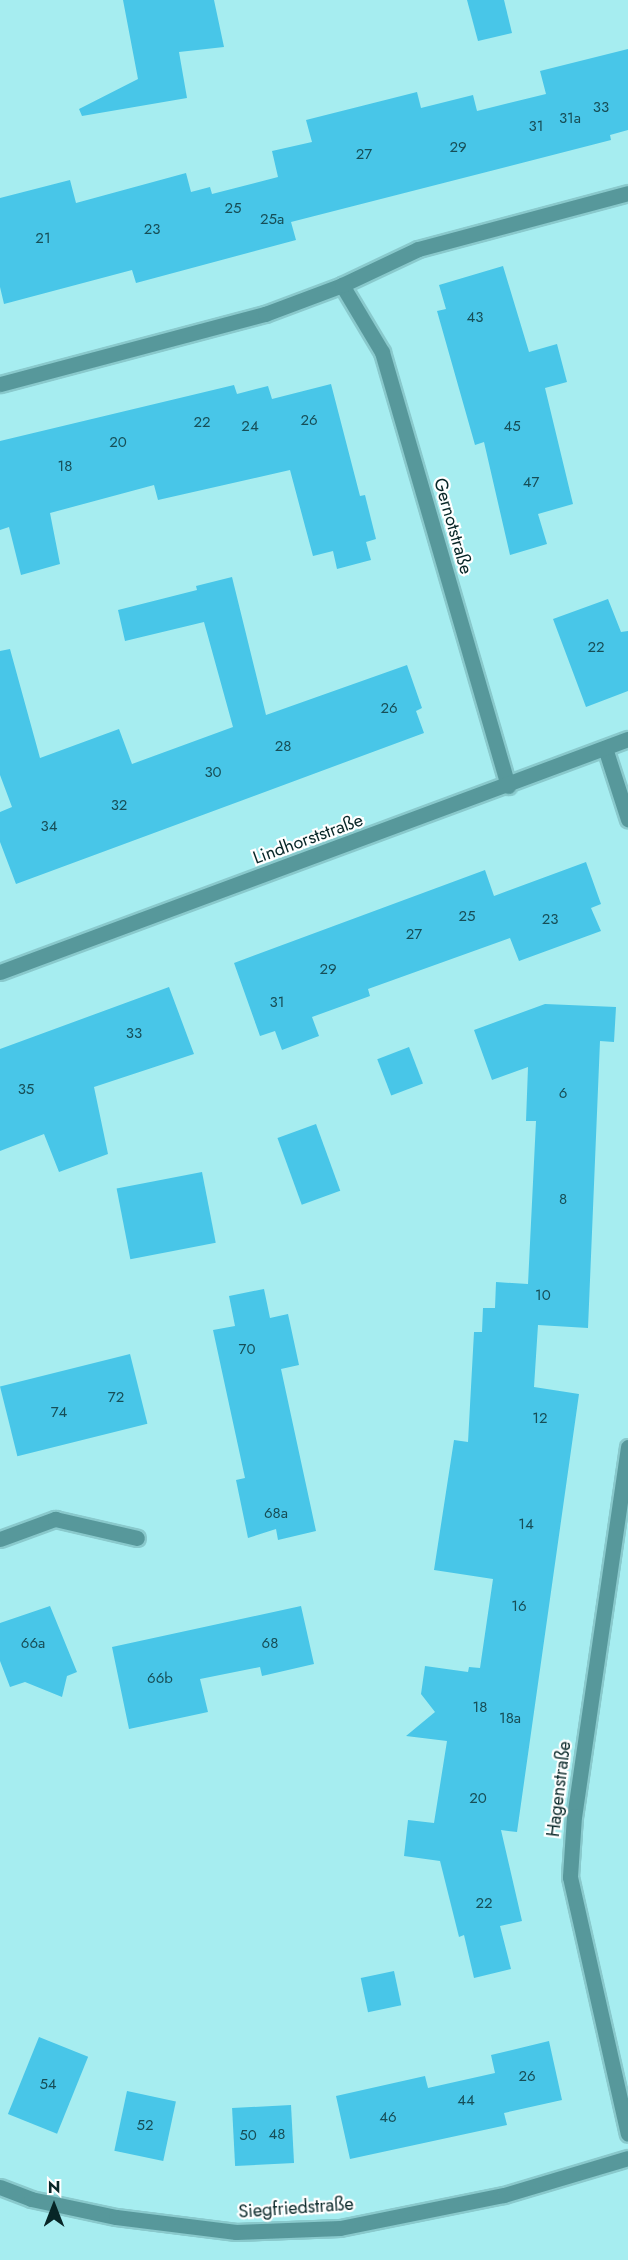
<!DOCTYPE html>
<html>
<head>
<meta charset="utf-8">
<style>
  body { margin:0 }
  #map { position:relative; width:628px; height:2260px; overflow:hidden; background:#a6edf0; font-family:Jost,sans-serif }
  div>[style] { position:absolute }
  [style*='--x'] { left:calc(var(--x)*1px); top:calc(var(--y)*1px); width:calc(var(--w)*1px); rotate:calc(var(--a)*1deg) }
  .building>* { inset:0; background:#48c6e8; transform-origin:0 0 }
  .roads { filter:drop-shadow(2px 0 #89c9cc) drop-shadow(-2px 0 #89c9cc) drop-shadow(0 2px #89c9cc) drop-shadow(0 -2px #89c9cc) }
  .minor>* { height:15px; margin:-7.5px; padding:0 7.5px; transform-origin:7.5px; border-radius:7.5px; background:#57989b }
  .tertiary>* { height:15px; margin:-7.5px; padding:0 7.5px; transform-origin:7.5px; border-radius:7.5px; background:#57989b }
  span { translate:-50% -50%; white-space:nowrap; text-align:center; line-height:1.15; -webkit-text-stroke:4.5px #fff; paint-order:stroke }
  .number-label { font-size:15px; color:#174e57 }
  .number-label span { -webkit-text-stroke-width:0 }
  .street-label { font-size:18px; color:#072627 }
  .north { position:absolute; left:24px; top:2176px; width:60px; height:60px; -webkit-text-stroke:4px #fff; paint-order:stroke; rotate:0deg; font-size:16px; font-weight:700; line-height:24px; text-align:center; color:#072627 }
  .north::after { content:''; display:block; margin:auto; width:21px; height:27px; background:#072627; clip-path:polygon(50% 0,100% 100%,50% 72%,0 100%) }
</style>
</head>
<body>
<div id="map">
  <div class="building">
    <div style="clip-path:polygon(123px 0,214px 0,224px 47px,179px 52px,187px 98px,82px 116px,79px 109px,138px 79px)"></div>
    <div style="clip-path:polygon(467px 0,504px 0,512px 33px,478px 41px)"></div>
    <div style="clip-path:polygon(628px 49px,628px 130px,610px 135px,611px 140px,291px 222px,296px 240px,136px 283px,132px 270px,4px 304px,0 287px,0 198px,70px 180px,76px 203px,186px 173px,191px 192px,210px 187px,212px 194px,278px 177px,272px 151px,312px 142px,306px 120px,417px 92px,421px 108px,473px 95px,477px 111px,546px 94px,540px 71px)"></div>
    <div style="clip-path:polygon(503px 266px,529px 352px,557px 344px,567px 382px,545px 388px,573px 504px,538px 514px,547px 544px,510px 555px,484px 442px,475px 445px,437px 311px,446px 309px,439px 285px)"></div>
    <div style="clip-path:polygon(331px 384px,360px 496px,365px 495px,376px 539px,366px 542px,371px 560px,337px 569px,333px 551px,313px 556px,290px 470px,158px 500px,154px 485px,50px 513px,60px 564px,21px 575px,9px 527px,0 530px,0 441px,234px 385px,237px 394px,268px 386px,272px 399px)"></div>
    <div style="clip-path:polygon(232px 577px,266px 715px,407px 665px,422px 708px,416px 711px,424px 733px,16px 884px,0 842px,0 812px,12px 807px,0 775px,0 651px,10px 649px,40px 758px,119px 729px,132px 764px,233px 727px,204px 622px,125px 641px,118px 610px,197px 590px,196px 586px)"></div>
    <div style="clip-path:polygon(608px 599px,621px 632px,628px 631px,628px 691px,586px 707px,553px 619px)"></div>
    <div style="clip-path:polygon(586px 862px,601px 904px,591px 908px,601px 931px,519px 961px,510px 938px,368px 989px,370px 996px,312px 1017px,319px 1036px,282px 1050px,275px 1031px,260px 1036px,234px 963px,485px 870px,494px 896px)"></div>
    <div style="clip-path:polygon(169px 987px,194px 1054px,94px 1087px,108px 1154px,59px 1172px,44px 1134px,0 1151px,0 1049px)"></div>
    <div style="clip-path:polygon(545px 1004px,616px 1007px,614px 1042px,600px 1041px,588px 1328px,538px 1325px,534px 1387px,579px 1394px,517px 1832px,501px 1830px,522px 1921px,500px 1926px,511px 1969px,474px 1978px,464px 1935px,459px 1937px,440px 1861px,404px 1856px,408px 1820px,434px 1823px,447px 1741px,406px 1736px,435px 1712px,421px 1694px,425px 1666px,468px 1672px,469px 1667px,480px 1668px,493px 1579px,434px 1570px,454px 1440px,468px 1442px,474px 1332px,482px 1332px,483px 1308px,495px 1308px,496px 1282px,528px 1284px,536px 1121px,526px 1121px,528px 1067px,492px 1080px,474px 1030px)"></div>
    <div style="left:409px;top:1047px;width:39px;height:34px;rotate:69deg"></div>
    <div style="left:316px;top:1124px;width:71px;height:41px;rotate:70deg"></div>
    <div style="left:202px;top:1172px;width:72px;height:87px;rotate:79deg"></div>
    <div style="clip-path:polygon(264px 1289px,270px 1318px,288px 1314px,299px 1365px,281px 1369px,316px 1531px,278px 1540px,276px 1529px,248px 1538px,236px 1480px,245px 1478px,213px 1330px,235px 1326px,229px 1296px)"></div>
    <div style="left:130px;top:1354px;width:72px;height:134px;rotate:76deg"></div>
    <div style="clip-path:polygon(50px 1606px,77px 1672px,67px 1676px,62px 1697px,25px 1682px,10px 1687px,0 1661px,0 1623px)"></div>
    <div style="clip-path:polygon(301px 1606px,314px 1664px,262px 1676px,260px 1667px,200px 1679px,208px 1712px,129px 1729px,112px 1647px)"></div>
    <div style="left:394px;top:1971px;width:35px;height:34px;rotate:78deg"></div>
    <div style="left:39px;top:2037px;width:53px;height:83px;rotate:22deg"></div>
    <div style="clip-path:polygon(549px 2041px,562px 2100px,504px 2113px,507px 2125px,350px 2159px,336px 2096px,425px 2076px,428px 2088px,495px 2073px,491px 2055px)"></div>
    <div style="left:127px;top:2091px;width:50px;height:61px;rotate:12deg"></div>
    <div style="left:291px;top:2105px;width:58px;height:59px;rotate:87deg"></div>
  </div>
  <div class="roads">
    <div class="minor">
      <div style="--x:342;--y:285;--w:78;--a:59.2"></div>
      <div style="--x:382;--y:352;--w:452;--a:73.8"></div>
      <div style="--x:0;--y:384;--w:274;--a:-14.8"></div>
      <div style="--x:265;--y:314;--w:82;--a:-20.6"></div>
      <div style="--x:342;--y:285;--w:84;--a:-25.3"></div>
      <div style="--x:418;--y:249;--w:217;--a:-14.9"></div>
      <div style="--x:605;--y:748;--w:75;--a:72.1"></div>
      <div style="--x:628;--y:1447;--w:373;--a:98.3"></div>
      <div style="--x:574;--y:1816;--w:61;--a:93.8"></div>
      <div style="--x:570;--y:1877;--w:263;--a:77.3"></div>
      <div style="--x:0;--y:1539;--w:59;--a:-20"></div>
      <div style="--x:55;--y:1519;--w:84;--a:13"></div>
      <div style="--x:0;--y:2187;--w:33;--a:21"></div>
      <div style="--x:31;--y:2199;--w:87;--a:12"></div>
      <div style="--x:116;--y:2217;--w:121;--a:7.1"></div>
      <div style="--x:236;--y:2232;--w:104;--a:-2.2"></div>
      <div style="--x:340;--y:2228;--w:167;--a:-11.4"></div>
      <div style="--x:504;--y:2195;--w:129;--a:-16.6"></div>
    </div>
    <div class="tertiary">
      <div style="--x:0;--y:972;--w:670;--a:-20.36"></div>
    </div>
  </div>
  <div class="number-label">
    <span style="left:601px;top:108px">33</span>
    <span style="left:570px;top:119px">31a</span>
    <span style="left:536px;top:127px">31</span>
    <span style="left:458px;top:148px">29</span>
    <span style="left:364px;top:155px">27</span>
    <span style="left:233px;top:209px">25</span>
    <span style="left:272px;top:220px">25a</span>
    <span style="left:152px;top:230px">23</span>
    <span style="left:43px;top:239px">21</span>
    <span style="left:475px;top:318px">43</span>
    <span style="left:309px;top:421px">26</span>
    <span style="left:202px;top:423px">22</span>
    <span style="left:250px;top:427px">24</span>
    <span style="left:512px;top:427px">45</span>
    <span style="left:118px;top:443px">20</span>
    <span style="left:65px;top:467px">18</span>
    <span style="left:531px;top:483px">47</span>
    <span style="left:596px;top:648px">22</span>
    <span style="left:389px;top:709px">26</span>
    <span style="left:283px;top:747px">28</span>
    <span style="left:213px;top:773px">30</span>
    <span style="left:119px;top:806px">32</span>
    <span style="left:49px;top:827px">34</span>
    <span style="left:467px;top:917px">25</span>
    <span style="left:550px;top:920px">23</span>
    <span style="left:414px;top:935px">27</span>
    <span style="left:328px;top:970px">29</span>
    <span style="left:277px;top:1003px">31</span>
    <span style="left:134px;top:1034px">33</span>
    <span style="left:26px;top:1090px">35</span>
    <span style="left:563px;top:1094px">6</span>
    <span style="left:563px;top:1200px">8</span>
    <span style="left:543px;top:1296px">10</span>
    <span style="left:247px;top:1350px">70</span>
    <span style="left:116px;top:1398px">72</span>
    <span style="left:59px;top:1413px">74</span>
    <span style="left:540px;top:1419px">12</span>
    <span style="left:276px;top:1514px">68a</span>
    <span style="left:526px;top:1525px">14</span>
    <span style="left:519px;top:1607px">16</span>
    <span style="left:33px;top:1644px">66a</span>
    <span style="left:270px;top:1644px">68</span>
    <span style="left:160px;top:1679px">66b</span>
    <span style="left:480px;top:1708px">18</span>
    <span style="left:510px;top:1719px">18a</span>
    <span style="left:478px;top:1799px">20</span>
    <span style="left:484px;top:1904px">22</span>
    <span style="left:527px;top:2077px">26</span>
    <span style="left:48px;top:2085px">54</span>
    <span style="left:466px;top:2101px">44</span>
    <span style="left:388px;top:2118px">46</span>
    <span style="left:145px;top:2126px">52</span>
    <span style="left:277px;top:2135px">48</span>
    <span style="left:248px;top:2136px">50</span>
  </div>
  <div class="street-label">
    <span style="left:453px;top:526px;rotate:74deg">Gernotstraße</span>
    <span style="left:308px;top:839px;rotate:-20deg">Lindhorststraße</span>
    <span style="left:559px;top:1789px;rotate:-83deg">Hagenstraße</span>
    <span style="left:296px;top:2208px;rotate:-4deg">Siegfriedstraße</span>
  </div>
  <div class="north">N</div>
</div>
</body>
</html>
